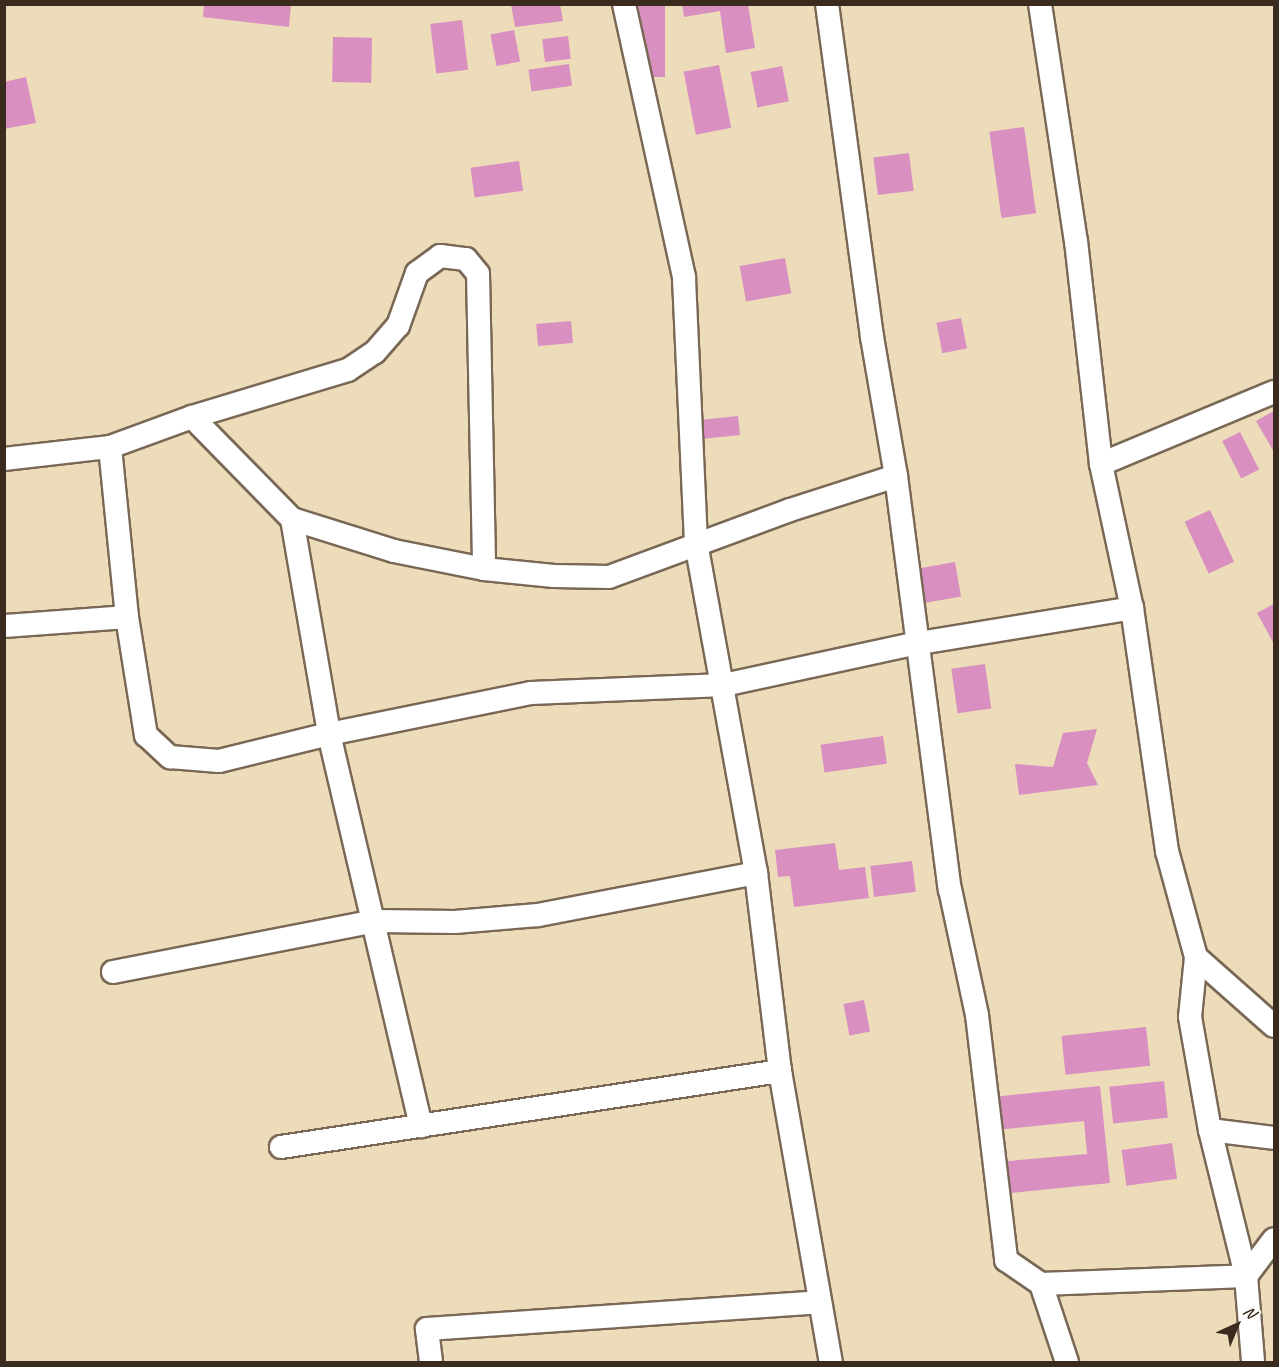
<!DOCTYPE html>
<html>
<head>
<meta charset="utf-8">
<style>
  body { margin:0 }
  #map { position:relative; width:1279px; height:1367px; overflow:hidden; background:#eddcba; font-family:Caveat,sans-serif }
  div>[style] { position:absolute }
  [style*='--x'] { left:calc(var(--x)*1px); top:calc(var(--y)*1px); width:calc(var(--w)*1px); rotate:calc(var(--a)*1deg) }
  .building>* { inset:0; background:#d98fc0; transform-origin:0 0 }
  .roads { filter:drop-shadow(2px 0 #796855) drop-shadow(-2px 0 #796855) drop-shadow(0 2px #796855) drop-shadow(0 -2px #796855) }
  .street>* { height:22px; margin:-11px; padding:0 11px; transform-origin:11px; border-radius:11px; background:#fff }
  span { translate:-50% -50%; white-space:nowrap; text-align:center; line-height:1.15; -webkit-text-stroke:4.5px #fdfcf7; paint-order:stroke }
  .frame { position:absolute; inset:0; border:6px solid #3b2a1e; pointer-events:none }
  .north { position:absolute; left:1207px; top:1295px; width:60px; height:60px; -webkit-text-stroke:4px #fdfcf7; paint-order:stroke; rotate:44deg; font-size:16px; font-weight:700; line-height:24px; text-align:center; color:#3b2a1e }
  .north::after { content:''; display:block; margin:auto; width:21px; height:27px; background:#3b2a1e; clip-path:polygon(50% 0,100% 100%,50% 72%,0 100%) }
</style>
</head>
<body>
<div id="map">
  <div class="building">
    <div style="clip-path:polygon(204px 4px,291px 4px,289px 27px,203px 17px)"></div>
    <div style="clip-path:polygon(511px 4px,560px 4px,563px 21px,515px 27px)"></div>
    <div style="left:635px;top:4px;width:30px;height:73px"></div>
    <div style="clip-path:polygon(682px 4px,748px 4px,755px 48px,726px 53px,720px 11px,684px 17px)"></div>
    <div style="left:462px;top:20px;width:50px;height:32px;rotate:83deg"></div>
    <div style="left:514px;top:30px;width:32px;height:24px;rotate:79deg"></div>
    <div style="left:568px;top:36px;width:23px;height:26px;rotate:83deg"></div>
    <div style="left:333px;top:37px;width:39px;height:45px;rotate:1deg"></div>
    <div style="left:569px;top:64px;width:22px;height:41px;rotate:82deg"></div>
    <div style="left:719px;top:65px;width:64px;height:36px;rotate:79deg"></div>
    <div style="left:782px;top:66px;width:36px;height:32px;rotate:79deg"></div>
    <div style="clip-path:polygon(26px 77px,36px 123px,4px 129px,4px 82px)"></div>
    <div style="left:1024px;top:127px;width:87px;height:35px;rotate:82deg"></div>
    <div style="left:909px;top:153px;width:38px;height:36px;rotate:83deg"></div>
    <div style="left:519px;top:161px;width:30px;height:49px;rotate:82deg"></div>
    <div style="left:785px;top:258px;width:36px;height:46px;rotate:80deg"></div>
    <div style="left:961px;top:318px;width:31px;height:25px;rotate:79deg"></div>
    <div style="left:571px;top:321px;width:22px;height:35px;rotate:85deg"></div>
    <div style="clip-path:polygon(1274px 411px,1274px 452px,1256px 421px)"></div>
    <div style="left:738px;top:416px;width:19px;height:37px;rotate:84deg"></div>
    <div style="left:1240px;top:432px;width:42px;height:20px;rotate:63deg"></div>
    <div style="left:1210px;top:510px;width:57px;height:28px;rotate:65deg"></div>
    <div style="left:955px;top:562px;width:35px;height:40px;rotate:80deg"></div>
    <div style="clip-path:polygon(1274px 604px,1274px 644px,1257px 613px)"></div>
    <div style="left:985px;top:664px;width:45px;height:34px;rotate:82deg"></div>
    <div style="clip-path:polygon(1097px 729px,1087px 763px,1098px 785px,1019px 795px,1015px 764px,1053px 767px,1063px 733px)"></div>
    <div style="left:883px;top:736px;width:28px;height:63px;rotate:82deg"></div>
    <div style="clip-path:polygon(835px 843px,839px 870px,865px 867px,869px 898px,794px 907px,790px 876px,778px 877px,775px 850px)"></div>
    <div style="left:912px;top:861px;width:31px;height:42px;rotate:83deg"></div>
    <div style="left:864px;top:1000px;width:32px;height:21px;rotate:79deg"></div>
    <div style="left:1146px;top:1027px;width:39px;height:85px;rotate:84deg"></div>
    <div style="left:1164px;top:1081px;width:37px;height:55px;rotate:84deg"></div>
    <div style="clip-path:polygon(1100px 1086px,1110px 1183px,1000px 1194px,997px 1162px,1087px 1154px,1084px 1121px,996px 1130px,992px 1097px)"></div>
    <div style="left:1172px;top:1143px;width:36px;height:51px;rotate:82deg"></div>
  </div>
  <div class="roads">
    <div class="street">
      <div style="--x:827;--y:4;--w:336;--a:82.3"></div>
      <div style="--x:872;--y:337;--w:141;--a:80.2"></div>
      <div style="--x:896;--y:476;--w:417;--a:82.6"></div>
      <div style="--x:950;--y:889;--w:129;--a:77.9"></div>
      <div style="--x:977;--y:1015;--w:247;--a:83.2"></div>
      <div style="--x:1006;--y:1260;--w:42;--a:34.4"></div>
      <div style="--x:1041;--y:1284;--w:205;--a:-2.2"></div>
      <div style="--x:1246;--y:1276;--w:46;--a:-52.9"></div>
      <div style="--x:1040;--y:4;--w:240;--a:81.4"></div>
      <div style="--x:1076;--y:241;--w:224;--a:83.6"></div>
      <div style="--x:1101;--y:464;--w:147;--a:77.9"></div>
      <div style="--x:1132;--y:608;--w:246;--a:81.8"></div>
      <div style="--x:1167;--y:851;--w:110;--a:74.7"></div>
      <div style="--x:1196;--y:957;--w:60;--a:95.7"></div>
      <div style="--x:1190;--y:1017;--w:115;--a:80"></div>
      <div style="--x:1210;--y:1130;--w:150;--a:76.1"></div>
      <div style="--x:1246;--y:1276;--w:86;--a:85.3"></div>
      <div style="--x:192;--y:417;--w:143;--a:45.6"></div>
      <div style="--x:292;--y:519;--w:107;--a:17.4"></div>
      <div style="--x:394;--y:551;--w:92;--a:11.3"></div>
      <div style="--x:484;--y:569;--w:70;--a:5.7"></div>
      <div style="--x:554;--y:576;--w:55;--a:1"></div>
      <div style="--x:609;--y:577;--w:193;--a:-20.3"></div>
      <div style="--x:790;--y:510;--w:111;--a:-17.8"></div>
      <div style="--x:110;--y:447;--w:171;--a:84.3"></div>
      <div style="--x:127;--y:617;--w:120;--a:80.9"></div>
      <div style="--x:146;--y:735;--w:33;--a:43"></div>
      <div style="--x:170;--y:757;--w:49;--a:4.7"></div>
      <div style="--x:219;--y:761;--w:113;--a:-13.8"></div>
      <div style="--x:329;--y:734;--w:206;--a:-11.5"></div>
      <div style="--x:531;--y:693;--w:193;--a:-2.4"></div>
      <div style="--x:724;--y:685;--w:199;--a:-12.2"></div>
      <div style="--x:919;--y:643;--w:216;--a:-9.3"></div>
      <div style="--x:4;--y:459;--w:107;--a:-6.5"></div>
      <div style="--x:110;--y:447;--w:87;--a:-20.1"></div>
      <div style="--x:192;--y:417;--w:163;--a:-16.8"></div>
      <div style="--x:348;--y:370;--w:32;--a:-34"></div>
      <div style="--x:375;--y:352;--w:35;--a:-49"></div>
      <div style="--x:398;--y:326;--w:56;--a:-70.3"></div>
      <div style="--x:417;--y:273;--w:29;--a:-36"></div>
      <div style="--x:440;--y:256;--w:26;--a:7"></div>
      <div style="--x:466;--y:259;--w:19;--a:51"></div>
      <div style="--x:478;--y:274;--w:295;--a:88.8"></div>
      <div style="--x:1101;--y:464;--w:187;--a:-22.6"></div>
      <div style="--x:292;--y:519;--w:218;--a:80.2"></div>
      <div style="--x:329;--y:734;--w:403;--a:76.8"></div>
      <div style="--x:4;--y:626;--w:123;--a:-4.2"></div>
      <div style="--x:756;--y:873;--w:199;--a:83.1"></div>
      <div style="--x:780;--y:1071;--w:295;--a:80.1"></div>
      <div style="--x:1196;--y:957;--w:104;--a:41.5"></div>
      <div style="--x:113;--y:972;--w:268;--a:-11"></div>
      <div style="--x:376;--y:921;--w:79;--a:0.7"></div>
      <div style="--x:455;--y:922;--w:83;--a:-4.8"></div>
      <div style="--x:538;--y:915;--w:222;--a:-10.9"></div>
      <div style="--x:756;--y:873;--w:335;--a:-100.3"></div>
      <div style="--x:696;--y:543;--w:266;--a:-92.6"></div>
      <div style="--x:684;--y:277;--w:280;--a:-102.4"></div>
      <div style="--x:1210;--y:1130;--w:64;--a:7.1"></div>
      <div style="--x:281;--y:1147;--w:505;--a:-8.66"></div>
      <div style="--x:1041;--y:1284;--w:82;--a:71.6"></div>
      <div style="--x:431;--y:1362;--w:33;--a:-97"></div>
      <div style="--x:427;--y:1329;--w:393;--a:-3.9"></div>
    </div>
  </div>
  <div class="frame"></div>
  <div class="north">N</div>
</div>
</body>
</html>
